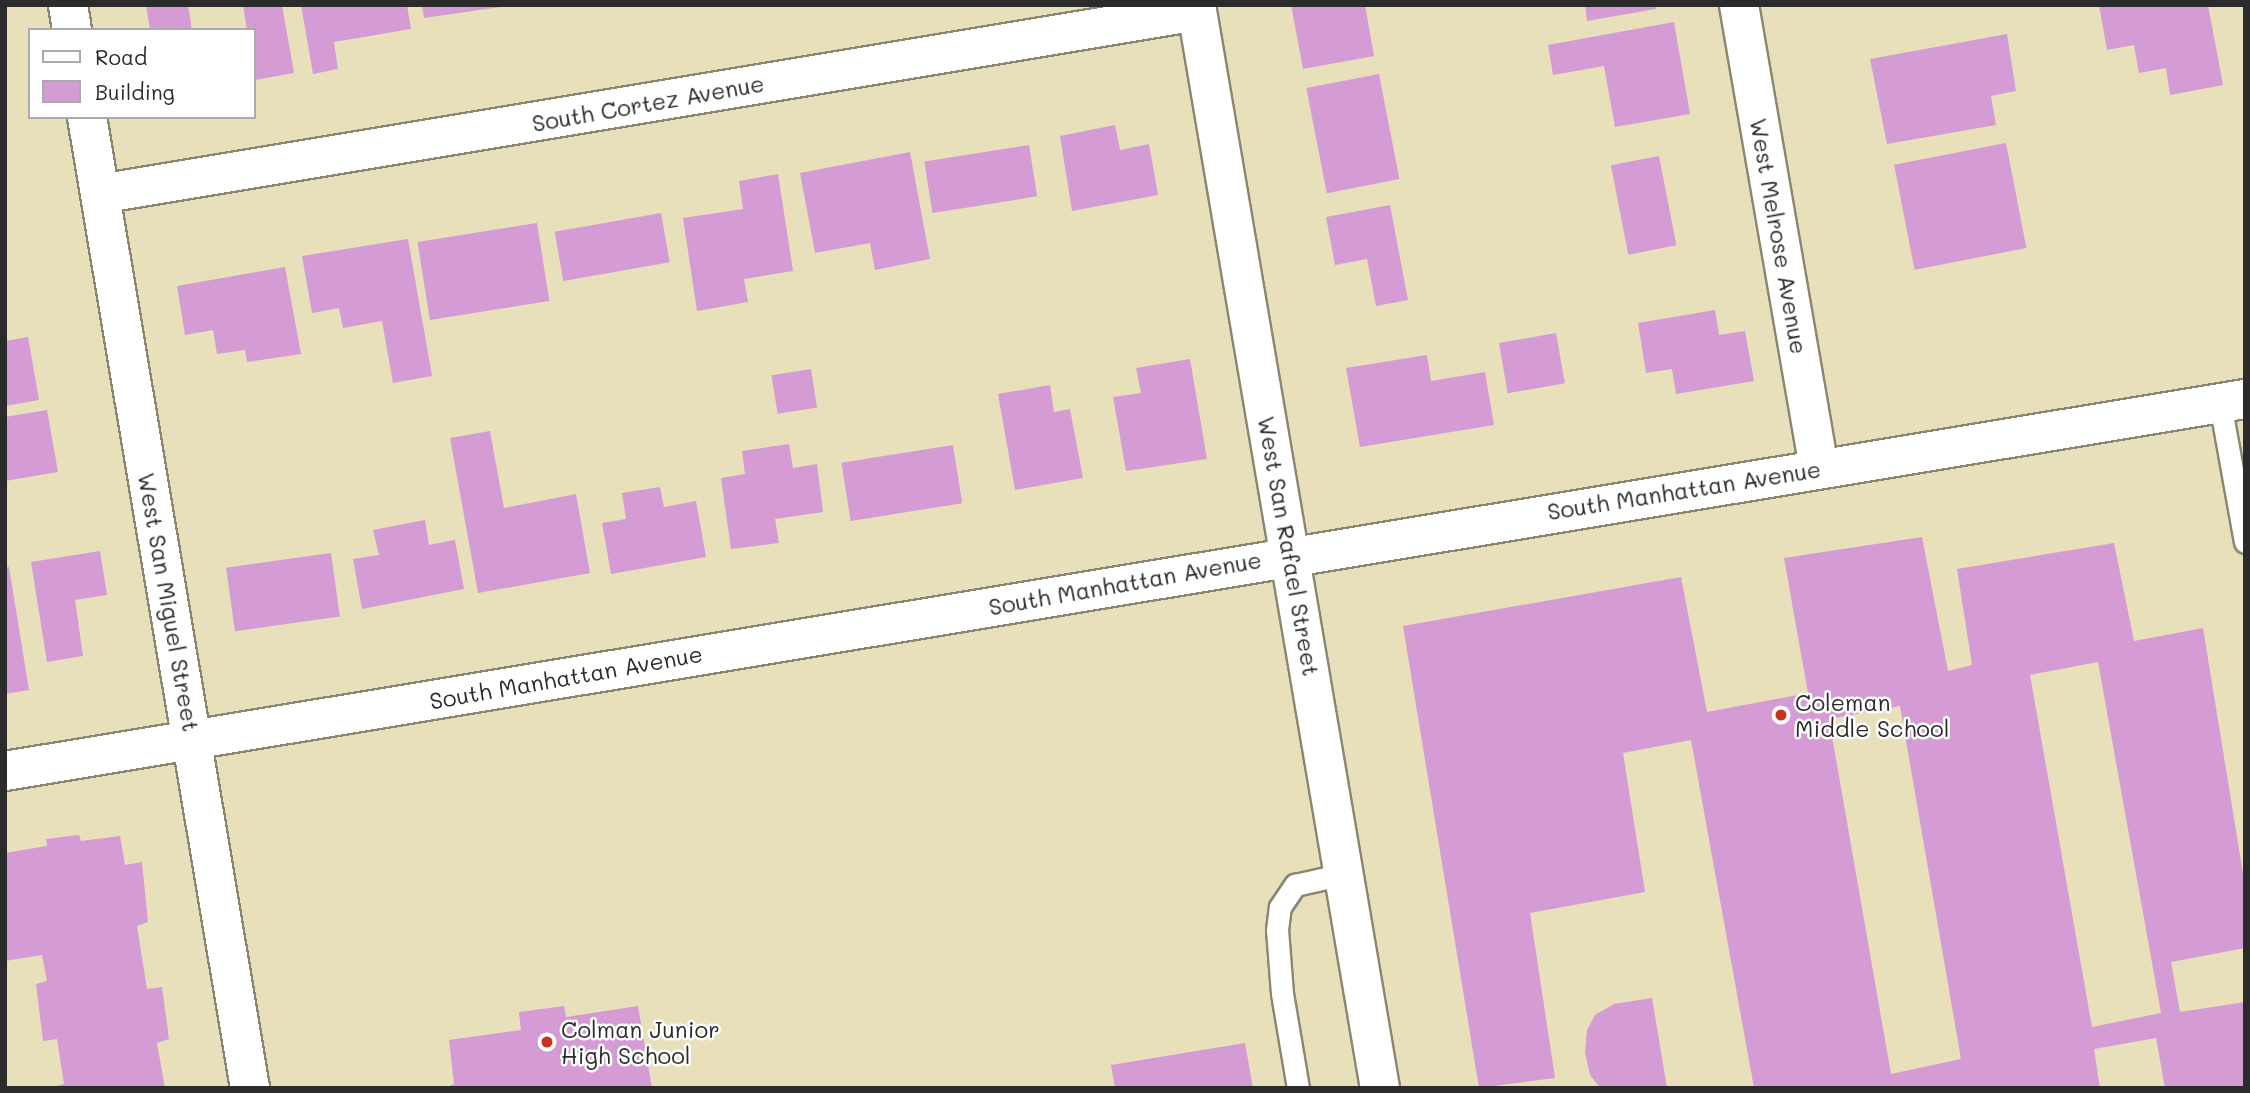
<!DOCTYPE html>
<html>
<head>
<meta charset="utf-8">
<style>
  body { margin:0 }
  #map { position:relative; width:2250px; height:1093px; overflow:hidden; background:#e8e0ba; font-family:Mali,sans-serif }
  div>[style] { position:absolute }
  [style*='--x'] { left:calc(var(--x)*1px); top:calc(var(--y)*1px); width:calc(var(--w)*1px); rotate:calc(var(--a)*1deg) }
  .building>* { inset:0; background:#d59bd5; transform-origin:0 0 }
  .roads { filter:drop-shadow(2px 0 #8a8672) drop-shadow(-2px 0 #8a8672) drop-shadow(0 2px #8a8672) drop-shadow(0 -2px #8a8672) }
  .service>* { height:21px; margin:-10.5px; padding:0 10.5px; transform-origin:10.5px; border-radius:10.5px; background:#fff }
  .minor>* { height:38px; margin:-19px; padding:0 19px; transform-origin:19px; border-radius:19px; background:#fff }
  .dots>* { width:19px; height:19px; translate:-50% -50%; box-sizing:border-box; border:4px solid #fff; border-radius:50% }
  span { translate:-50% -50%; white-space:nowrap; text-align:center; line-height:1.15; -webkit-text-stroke:5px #fff; paint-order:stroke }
  .street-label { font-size:23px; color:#2b2b2b }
  .poi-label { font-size:23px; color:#2b2b2b }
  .left { translate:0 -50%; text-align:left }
  .frame { position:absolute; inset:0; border:7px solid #2b2b2b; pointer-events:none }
  .legend { position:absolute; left:28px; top:28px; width:228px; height:91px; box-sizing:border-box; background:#fff; border:2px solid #aaa; margin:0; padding:9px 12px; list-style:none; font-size:21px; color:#2b2b2b }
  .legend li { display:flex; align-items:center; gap:14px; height:35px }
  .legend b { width:35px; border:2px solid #aaa }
</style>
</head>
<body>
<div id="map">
  <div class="building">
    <div style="clip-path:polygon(146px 5px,188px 5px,192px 30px,150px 30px)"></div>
    <div style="clip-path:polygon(243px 5px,282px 5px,294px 73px,255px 80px,254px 30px,247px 30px)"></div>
    <div style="clip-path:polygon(301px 5px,407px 5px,411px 29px,334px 42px,338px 69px,313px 74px)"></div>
    <div style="clip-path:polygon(422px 5px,499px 5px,500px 7px,424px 18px)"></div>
    <div style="clip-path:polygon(1291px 5px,1365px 5px,1374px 56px,1303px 69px)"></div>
    <div style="clip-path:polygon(1585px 5px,1655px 5px,1656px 9px,1587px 21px)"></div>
    <div style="clip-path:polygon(2099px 5px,2208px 5px,2223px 85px,2170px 95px,2166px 68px,2139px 73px,2134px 45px,2107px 50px)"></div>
    <div style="clip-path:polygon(1674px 22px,1690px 114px,1615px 127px,1604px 66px,1553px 75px,1548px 45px)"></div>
    <div style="clip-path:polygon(2007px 34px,2016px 91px,1991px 96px,1996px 125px,1887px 144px,1870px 59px)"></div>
    <div style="left:1379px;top:74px;width:107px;height:74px;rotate:79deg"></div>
    <div style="clip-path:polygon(1115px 125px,1120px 150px,1149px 144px,1158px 195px,1072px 211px,1060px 136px)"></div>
    <div style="left:2006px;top:143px;width:107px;height:114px;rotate:79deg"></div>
    <div style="left:1029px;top:145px;width:52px;height:106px;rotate:81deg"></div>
    <div style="clip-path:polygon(910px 152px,930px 259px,875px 270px,870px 243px,815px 253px,800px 173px)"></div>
    <div style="left:1659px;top:156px;width:91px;height:49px;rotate:79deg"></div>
    <div style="clip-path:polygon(778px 174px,793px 271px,744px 279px,748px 302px,697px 311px,683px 218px,743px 209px,739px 181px)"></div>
    <div style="clip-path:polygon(1390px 205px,1408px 300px,1376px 306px,1367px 259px,1335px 265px,1326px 217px)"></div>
    <div style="left:661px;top:213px;width:50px;height:108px;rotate:80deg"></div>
    <div style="left:537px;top:223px;width:79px;height:121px;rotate:81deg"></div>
    <div style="clip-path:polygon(408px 239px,432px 376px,393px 383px,382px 321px,343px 328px,339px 308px,312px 313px,302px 256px)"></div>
    <div style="clip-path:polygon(285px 267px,301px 354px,247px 362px,245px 350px,217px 354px,213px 330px,185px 335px,177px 286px)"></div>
    <div style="clip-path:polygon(1715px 310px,1719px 335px,1745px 331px,1754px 381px,1676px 394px,1672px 369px,1646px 373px,1638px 323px)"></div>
    <div style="left:1556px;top:333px;width:51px;height:58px;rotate:80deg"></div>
    <div style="clip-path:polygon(28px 337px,39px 400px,5px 406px,5px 341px)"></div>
    <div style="clip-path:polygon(1427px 355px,1431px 381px,1485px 372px,1494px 425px,1360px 447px,1346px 368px)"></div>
    <div style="clip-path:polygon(1190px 359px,1207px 459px,1126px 471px,1113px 397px,1141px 393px,1136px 368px)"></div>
    <div style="left:811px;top:369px;width:39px;height:40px;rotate:81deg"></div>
    <div style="clip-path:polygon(1050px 385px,1054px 412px,1070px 409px,1083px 478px,1015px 490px,998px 394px)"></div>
    <div style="clip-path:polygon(47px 410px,58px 472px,5px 481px,5px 417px)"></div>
    <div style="clip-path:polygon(490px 431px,504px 508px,576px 494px,590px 573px,478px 593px,450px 438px)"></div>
    <div style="clip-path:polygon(789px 444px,793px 468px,817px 464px,823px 512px,775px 519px,779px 543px,731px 549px,721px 478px,745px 474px,742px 451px)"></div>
    <div style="left:953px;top:445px;width:59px;height:113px;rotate:81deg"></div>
    <div style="clip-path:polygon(660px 487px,664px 507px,696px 501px,706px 557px,611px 574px,602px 523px,626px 519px,622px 493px)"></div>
    <div style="clip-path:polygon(425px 520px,429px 545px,455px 540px,464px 589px,362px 609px,353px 559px,379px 555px,373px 530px)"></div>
    <div style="clip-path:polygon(evenodd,1922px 537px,1948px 671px,1972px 665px,1957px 569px,2114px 543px,2134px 641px,2203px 628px,2245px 886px,2245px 948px,2171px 962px,2180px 1012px,2245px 1002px,2245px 1088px,2165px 1088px,2156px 1038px,2094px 1049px,2100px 1088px,1754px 1088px,1691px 740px,1623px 753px,1645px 892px,1530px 913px,1555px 1078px,1479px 1088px,1403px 626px,1681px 577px,1707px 712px,1808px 693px,1784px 558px,1922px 537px,2098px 662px,2161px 1013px,2092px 1027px,2030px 675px,2098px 662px,1922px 537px,1900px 706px,1961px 1059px,1891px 1074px,1829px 719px,1900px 706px)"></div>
    <div style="clip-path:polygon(100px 551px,107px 595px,75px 600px,83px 656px,47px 662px,31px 562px)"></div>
    <div style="left:331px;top:553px;width:64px;height:106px;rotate:82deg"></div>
    <div style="clip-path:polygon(9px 567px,29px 690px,5px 694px,5px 568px)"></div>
    <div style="clip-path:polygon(79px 835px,81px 841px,120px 836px,125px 865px,142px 862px,148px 922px,137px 926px,147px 989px,162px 987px,169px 1039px,157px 1043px,165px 1088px,49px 1088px,64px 1084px,57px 1039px,43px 1041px,36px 984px,47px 981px,42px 955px,5px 961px,5px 853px,47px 846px,46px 839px)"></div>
    <div style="clip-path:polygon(1652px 998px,1667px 1088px,1600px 1088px,1590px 1075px,1585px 1053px,1587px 1030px,1595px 1015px,1614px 1004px)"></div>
    <div style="clip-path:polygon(564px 1006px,566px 1017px,638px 1006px,652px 1088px,444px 1088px,454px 1084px,449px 1040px,521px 1030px,519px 1012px)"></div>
    <div style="clip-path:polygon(1245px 1043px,1253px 1088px,1115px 1088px,1111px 1065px)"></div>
  </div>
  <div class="roads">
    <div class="service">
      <div style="--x:2220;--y:403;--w:141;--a:79.8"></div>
      <div style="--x:1298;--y:1088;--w:96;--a:-99.6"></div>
      <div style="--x:1282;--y:993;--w:63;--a:-94.5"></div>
      <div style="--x:1277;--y:930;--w:23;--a:-83"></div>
      <div style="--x:1280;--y:907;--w:27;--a:-56"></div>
      <div style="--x:1295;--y:885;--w:50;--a:-12.7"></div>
    </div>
    <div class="minor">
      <div style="--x:68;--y:5;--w:25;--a:81"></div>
      <div style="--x:1196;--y:5;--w:1099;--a:80.36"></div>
      <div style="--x:1739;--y:5;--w:469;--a:80.2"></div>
      <div style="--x:87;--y:117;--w:985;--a:80.47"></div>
      <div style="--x:100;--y:194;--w:1112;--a:-9.47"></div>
      <div style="--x:5;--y:771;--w:2271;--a:-9.43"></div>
    </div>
  </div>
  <div class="dots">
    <div style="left:1781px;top:715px;background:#c8321e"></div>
    <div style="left:547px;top:1042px;background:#c8321e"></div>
  </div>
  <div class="street-label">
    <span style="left:648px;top:103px;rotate:-10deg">South Cortez Avenue</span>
    <span style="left:1779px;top:236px;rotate:80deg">West Melrose Avenue</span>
    <span style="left:1684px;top:490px;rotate:-9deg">South Manhattan Avenue</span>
    <span style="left:1289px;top:546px;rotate:80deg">West San Rafael Street</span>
    <span style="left:1125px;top:583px;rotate:-10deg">South Manhattan Avenue</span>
    <span style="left:169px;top:602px;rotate:80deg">West San Miguel Street</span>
    <span style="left:566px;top:677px;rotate:-10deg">South Manhattan Avenue</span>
  </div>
  <div class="poi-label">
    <span class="left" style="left:1795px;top:715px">Coleman<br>Middle School</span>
    <span class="left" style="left:561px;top:1042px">Colman Junior<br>High School</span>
  </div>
  <div class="frame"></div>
  <ul class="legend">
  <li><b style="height:9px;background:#fff"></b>Road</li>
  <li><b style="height:19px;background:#d59bd5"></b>Building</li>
  </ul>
</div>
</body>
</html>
